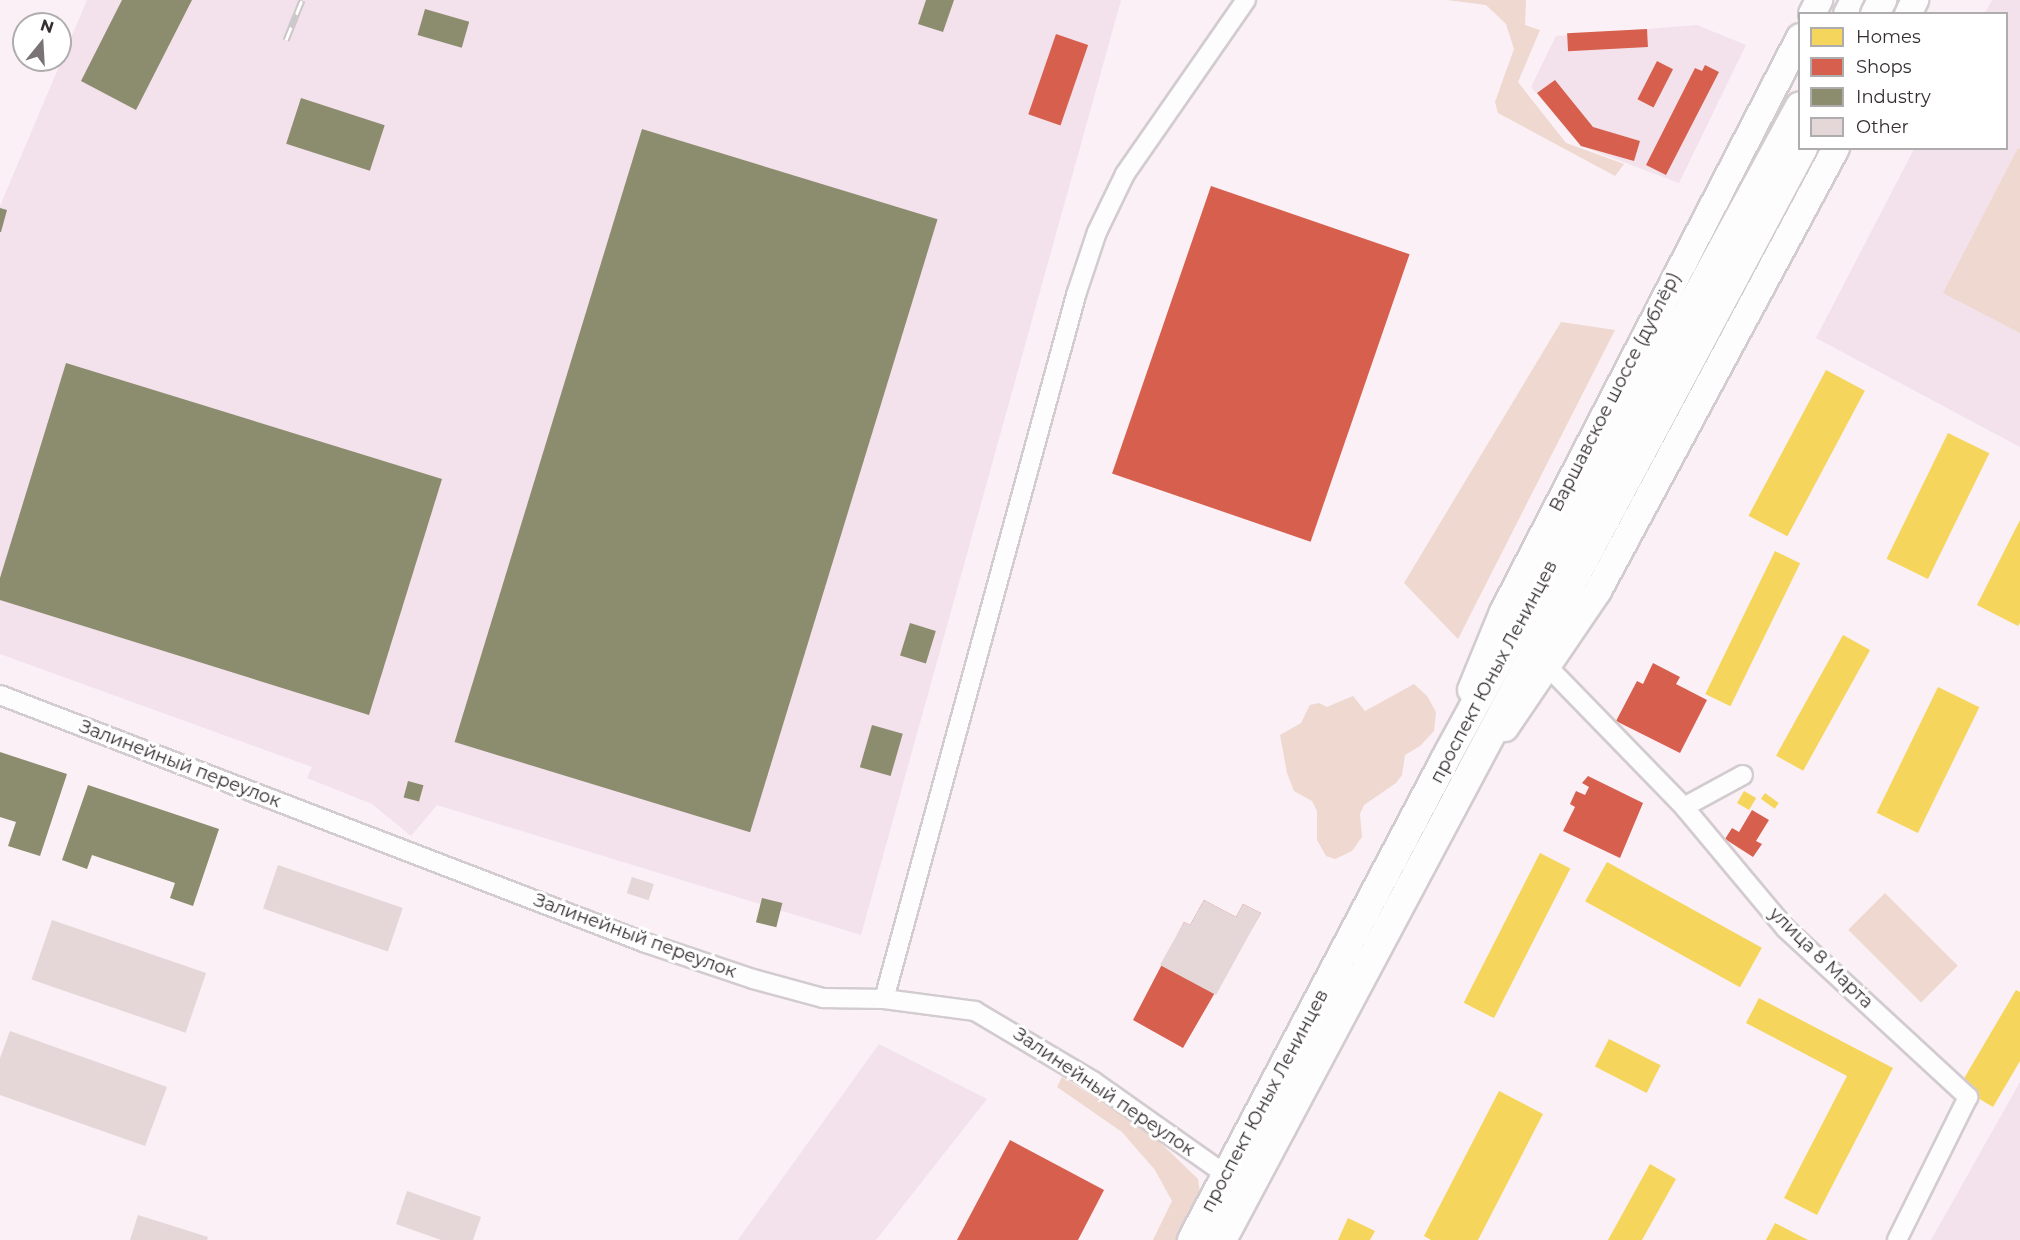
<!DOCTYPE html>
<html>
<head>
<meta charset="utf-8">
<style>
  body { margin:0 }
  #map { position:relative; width:2020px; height:1240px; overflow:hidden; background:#faf0f5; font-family:Montserrat,sans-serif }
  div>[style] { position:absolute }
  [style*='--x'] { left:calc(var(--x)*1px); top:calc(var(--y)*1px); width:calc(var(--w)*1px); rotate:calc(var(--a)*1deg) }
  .built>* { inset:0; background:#f3e2eb }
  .green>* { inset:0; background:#eed8cf; transform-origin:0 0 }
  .homes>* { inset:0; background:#f6d55c; transform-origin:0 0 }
  .shops>* { inset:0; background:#d6604d; transform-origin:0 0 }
  .industry>* { inset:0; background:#8c8c6e; transform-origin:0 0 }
  .building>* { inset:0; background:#e5d7d8; transform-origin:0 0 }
  .roads { filter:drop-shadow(2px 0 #d2cbcf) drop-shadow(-2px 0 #d2cbcf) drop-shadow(0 2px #d2cbcf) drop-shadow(0 -2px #d2cbcf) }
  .street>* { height:18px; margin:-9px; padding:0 9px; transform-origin:9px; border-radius:9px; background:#fefdfe }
  .secondary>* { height:26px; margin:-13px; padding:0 13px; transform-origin:13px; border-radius:13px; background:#fefdfe }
  .primary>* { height:28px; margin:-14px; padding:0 14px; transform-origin:14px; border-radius:14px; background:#fefdfe }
  .rail>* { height:7px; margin-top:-3.5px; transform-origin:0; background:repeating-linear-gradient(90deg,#fff 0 14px,#cac7c9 0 28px); box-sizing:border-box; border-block:2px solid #cac7c9 }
  .bridges { filter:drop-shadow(2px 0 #d2cbcf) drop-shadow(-2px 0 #d2cbcf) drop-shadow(0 2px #d2cbcf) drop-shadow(0 -2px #d2cbcf) }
  .primary-bridge>* { height:28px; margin:-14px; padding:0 14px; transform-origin:14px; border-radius:14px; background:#fefdfe }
  span { translate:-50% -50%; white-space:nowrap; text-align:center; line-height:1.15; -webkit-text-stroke:6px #fff; paint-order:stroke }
  .street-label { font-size:18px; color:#352f32 }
  .legend { position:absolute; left:1798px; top:12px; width:210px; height:138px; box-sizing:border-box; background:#fff; border:2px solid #aeacad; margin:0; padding:8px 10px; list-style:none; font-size:18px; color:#352f32 }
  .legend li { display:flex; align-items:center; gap:12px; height:30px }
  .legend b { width:30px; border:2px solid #aeacad }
  .north { position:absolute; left:12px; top:12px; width:60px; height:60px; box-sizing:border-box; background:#fff; border:2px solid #aeacad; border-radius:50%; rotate:18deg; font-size:16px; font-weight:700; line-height:24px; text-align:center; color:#352f32 }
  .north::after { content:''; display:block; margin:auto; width:21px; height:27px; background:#7a7376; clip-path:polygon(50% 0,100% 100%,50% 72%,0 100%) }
</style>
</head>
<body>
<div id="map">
  <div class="built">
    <div style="clip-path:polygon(87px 0,1121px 0,861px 935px,437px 805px,411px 836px,372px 804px,307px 778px,312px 767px,0 654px,0 206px)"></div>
    <div style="clip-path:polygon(1992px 0,2020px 0,2020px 447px,1816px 338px,1914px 149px,2006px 148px,2006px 14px,1985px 13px)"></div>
    <div style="clip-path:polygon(1697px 25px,1746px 45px,1679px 183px,1581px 146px,1531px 87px,1556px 36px)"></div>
    <div style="clip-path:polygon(879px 1044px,987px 1099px,876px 1240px,738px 1240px)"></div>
    <div style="clip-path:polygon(2020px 1082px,2020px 1240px,1931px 1240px)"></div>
  </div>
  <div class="green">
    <div style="clip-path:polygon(1447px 0,1526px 0,1525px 25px,1540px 30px,1518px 82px,1566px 143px,1624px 164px,1615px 176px,1498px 113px,1495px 102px,1514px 49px,1506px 24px,1486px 5px)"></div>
    <div style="clip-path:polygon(2018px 148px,2020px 149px,2020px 333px,1943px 293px)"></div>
    <div style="clip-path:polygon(1561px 322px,1615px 330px,1458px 639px,1404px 583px)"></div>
    <div style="clip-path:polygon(1414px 684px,1427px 696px,1436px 712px,1434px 731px,1420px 746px,1405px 755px,1402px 775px,1396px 783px,1364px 805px,1360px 814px,1362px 837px,1352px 851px,1335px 859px,1326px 856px,1317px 840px,1317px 811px,1312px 801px,1294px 791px,1287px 773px,1280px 735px,1301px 723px,1310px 705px,1319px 703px,1327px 707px,1353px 696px,1365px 711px)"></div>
    <div style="left:1885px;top:893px;width:103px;height:52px;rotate:45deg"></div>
    <div style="clip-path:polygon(1062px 1077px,1143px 1126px,1198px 1179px,1202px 1207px,1185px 1240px,1153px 1240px,1172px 1201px,1155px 1170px,1122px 1132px,1057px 1087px)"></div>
  </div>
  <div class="homes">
    <div style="left:1826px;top:370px;width:44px;height:165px;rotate:28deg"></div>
    <div style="left:1948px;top:433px;width:46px;height:140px;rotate:26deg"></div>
    <div style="clip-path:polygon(2020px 520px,2020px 623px,2018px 626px,1977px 605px)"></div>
    <div style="left:1775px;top:551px;width:28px;height:159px;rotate:26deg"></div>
    <div style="left:1843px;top:635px;width:31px;height:138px;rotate:29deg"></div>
    <div style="left:1938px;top:687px;width:46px;height:140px;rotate:26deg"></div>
    <div style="left:1744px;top:791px;width:14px;height:14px;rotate:30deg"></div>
    <div style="left:1765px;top:793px;width:17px;height:7px;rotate:36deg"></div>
    <div style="left:1540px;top:853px;width:34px;height:168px;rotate:27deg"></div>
    <div style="left:1607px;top:862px;width:177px;height:45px;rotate:29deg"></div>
    <div style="clip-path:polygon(2016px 990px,2020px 992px,2020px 1061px,1993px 1107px,1959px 1087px)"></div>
    <div style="clip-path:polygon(1759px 998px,1893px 1068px,1817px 1215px,1784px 1198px,1847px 1076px,1746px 1023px)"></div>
    <div style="left:1609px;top:1039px;width:58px;height:31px;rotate:27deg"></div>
    <div style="clip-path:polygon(1499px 1091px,1543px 1114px,1478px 1240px,1431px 1240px,1424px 1236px)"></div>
    <div style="clip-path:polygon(1650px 1164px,1676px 1179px,1642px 1240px,1608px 1240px)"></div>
    <div style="clip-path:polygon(1348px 1218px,1375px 1231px,1370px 1240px,1338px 1240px)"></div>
    <div style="clip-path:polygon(1775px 1223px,1808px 1240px,1766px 1240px)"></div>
  </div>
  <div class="shops">
    <div style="left:1647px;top:29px;width:18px;height:80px;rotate:87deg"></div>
    <div style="left:1056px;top:34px;width:34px;height:85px;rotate:19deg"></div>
    <div style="left:1657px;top:61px;width:18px;height:43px;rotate:27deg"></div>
    <div style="clip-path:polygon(1705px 65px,1719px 72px,1666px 175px,1646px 165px,1695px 68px,1702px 71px)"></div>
    <div style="clip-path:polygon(1555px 80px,1593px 127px,1640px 141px,1634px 161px,1581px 146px,1537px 93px)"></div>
    <div style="left:1211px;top:186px;width:210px;height:304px;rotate:19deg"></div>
    <div style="clip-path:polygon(1653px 663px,1680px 677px,1676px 684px,1707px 700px,1680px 753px,1616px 721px,1637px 681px,1643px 684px)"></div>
    <div style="clip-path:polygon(1588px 776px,1643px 803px,1620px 858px,1563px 831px,1575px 807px,1570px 804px,1576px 791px,1585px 795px,1589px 787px,1582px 783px)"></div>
    <div style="clip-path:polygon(1752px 810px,1769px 820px,1756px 841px,1762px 844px,1753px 857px,1725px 839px,1732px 828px,1739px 832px)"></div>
    <div style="clip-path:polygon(1204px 900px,1236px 917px,1243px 904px,1261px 913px,1183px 1048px,1133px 1020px,1184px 922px,1190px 925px)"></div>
    <div style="clip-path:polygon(1010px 1140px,1104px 1190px,1078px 1240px,957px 1240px)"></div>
  </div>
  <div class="industry">
    <div style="clip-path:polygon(122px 0,192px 0,136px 110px,81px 81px)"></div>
    <div style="clip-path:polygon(926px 0,954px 0,943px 32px,918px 24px)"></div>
    <div style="left:425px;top:9px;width:46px;height:27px;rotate:16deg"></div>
    <div style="left:301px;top:98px;width:88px;height:48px;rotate:18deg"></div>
    <div style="left:642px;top:129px;width:309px;height:641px;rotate:17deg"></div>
    <div style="clip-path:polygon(0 208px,7px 210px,1px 232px,0 232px)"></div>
    <div style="clip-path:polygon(66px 363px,442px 479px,369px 715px,0 600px,0 578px)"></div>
    <div style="left:910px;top:623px;width:27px;height:34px;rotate:17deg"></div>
    <div style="left:872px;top:725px;width:32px;height:44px;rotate:16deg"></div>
    <div style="clip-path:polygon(0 752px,67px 774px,40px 856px,8px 846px,16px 822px,0 817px)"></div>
    <div style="left:408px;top:781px;width:16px;height:17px;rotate:15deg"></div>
    <div style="clip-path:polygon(88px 785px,219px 829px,193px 906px,170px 898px,175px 883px,92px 855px,87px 869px,62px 860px)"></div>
    <div style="left:762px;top:898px;width:21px;height:25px;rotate:14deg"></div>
  </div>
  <div class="building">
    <div style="left:278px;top:865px;width:132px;height:46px;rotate:19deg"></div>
    <div style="left:632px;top:877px;width:23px;height:17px;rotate:18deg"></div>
    <div style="clip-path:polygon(1204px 900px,1236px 917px,1243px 904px,1261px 913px,1216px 995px,1160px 965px,1184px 922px,1190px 925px)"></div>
    <div style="left:52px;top:920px;width:163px;height:63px;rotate:19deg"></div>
    <div style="clip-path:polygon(10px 1031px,167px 1087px,145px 1146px,0 1095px,0 1058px)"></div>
    <div style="clip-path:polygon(407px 1191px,481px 1217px,473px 1240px,441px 1240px,396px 1224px)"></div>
    <div style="clip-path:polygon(138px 1215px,208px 1237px,207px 1240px,130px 1240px)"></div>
  </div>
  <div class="roads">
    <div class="street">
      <div style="--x:1549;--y:668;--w:194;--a:45.8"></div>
      <div style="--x:1684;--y:807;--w:159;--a:50.1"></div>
      <div style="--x:1786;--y:929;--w:248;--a:42.7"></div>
      <div style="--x:1968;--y:1097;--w:160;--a:116.4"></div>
      <div style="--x:0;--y:695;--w:692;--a:21"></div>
      <div style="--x:646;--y:943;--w:113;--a:18.6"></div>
      <div style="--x:753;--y:979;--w:73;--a:15.2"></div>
      <div style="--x:823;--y:998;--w:61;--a:0.9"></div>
      <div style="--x:884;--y:999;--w:92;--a:7.5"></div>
      <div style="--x:975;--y:1011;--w:137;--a:30.7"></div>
      <div style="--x:1093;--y:1081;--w:174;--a:35.2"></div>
      <div style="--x:1684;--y:807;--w:67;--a:-28.5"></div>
      <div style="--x:884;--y:999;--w:730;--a:-74.74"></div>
      <div style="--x:1076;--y:295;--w:66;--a:-71.6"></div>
      <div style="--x:1097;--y:232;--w:64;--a:-64.2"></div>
      <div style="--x:1125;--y:174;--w:212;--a:-55.2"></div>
    </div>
    <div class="secondary">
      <div style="--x:1812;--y:14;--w:16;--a:-63"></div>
      <div style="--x:1908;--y:14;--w:16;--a:-63"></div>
      <div style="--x:1471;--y:690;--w:84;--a:-67.7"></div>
      <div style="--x:1503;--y:612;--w:647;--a:-62.68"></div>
      <div style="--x:1505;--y:728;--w:166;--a:-55.8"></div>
      <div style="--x:1598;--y:591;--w:503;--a:-61.75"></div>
    </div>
    <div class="primary">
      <div style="--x:1848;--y:14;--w:16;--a:-63"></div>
      <div style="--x:1192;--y:1240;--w:549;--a:-62.22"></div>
      <div style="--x:1448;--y:754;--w:737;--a:-61.49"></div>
      <div style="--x:1222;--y:1240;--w:1237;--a:-61.98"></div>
    </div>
  </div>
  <div class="rail">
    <div style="--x:286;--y:40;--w:43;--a:-68.2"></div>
  </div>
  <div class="bridges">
    <div class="primary-bridge">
      <div style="--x:1875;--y:14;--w:16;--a:-63"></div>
    </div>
  </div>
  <div class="street-label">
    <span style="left:1615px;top:392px;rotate:-63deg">Варшавское шоссе (дублёр)</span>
    <span style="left:1494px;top:672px;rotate:-62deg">проспект Юных Ленинцев</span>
    <span style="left:180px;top:764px;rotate:21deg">Залинейный переулок</span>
    <span style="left:635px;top:936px;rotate:20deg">Залинейный переулок</span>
    <span style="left:1821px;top:958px;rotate:44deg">улица 8 Марта</span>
    <span style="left:1104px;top:1092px;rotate:34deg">Залинейный переулок</span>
    <span style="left:1265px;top:1101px;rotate:-62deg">проспект Юных Ленинцев</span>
  </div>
  <ul class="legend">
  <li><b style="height:16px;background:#f6d55c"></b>Homes</li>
  <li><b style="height:16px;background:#d6604d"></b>Shops</li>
  <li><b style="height:16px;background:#8c8c6e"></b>Industry</li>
  <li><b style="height:16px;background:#e5d7d8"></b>Other</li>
  </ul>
  <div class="north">N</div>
</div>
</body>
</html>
